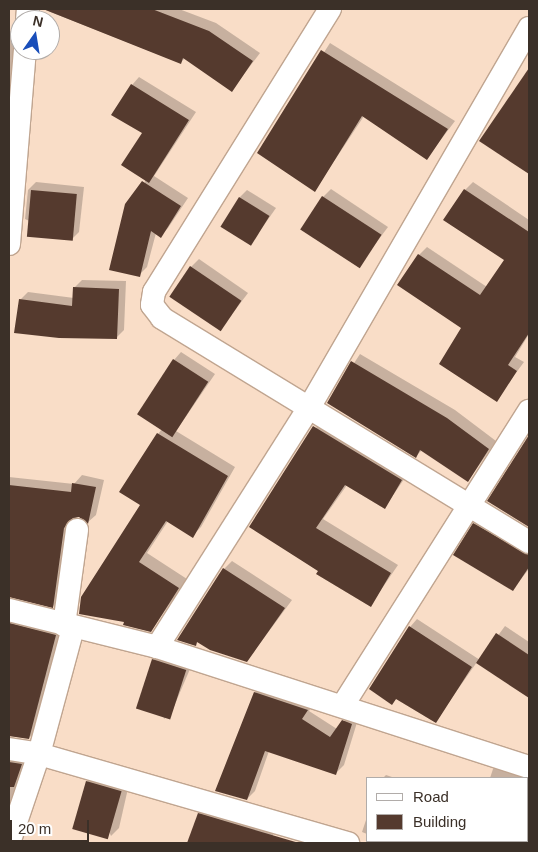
<!DOCTYPE html>
<html>
<head>
<meta charset="utf-8">
<style>
  body { margin:0 }
  #map { position:relative; width:538px; height:852px; overflow:hidden; background:#f9ddc7; font-family:Helvetica,sans-serif }
  div>[style] { position:absolute }
  [style*='--x'] { left:calc(var(--x)*1px); top:calc(var(--y)*1px); width:calc(var(--w)*1px); rotate:calc(var(--a)*1deg) }
  .shadow>* { inset:0; background:#0003 }
  .building>* { inset:0; background:#553a2e; transform-origin:0 0 }
  .roads { filter:drop-shadow(1px 0 #c0a590) drop-shadow(-1px 0 #c0a590) drop-shadow(0 1px #c0a590) drop-shadow(0 -1px #c0a590) }
  .street>* { height:22px; margin:-11px; padding:0 11px; transform-origin:11px; border-radius:11px; background:#fff }
  span { translate:-50% -50%; white-space:nowrap; text-align:center; line-height:1.15; -webkit-text-stroke:5px #fff; paint-order:stroke }
  .frame { position:absolute; inset:0; border:10px solid #3b3028; pointer-events:none }
  .legend { position:absolute; left:366px; top:777px; width:162px; height:65px; box-sizing:border-box; background:#fff; border:1px solid #b1aca9; margin:0; padding:6px 9px; list-style:none; font-size:15px; color:#3b3028 }
  .legend li { display:flex; align-items:center; gap:10px; height:25px }
  .legend b { width:25px; border:1px solid #b1aca9 }
  .north { position:absolute; left:10px; top:10px; width:50px; height:50px; box-sizing:border-box; background:#fff; border:1px solid #b1aca9; border-radius:50%; rotate:13deg; font-size:14px; font-weight:700; line-height:20px; text-align:center; color:#3b3028 }
  .north::after { content:''; display:block; margin:auto; width:18px; height:22px; background:#194eba; clip-path:polygon(50% 0,100% 100%,50% 72%,0 100%) }
  .scale { position:absolute; left:10px; top:820px; width:79px; height:22px; box-sizing:border-box; border:2px solid #3b3028; border-top:0; padding-left:6px; font-size:15px; line-height:18px; white-space:nowrap; color:#3b3028; -webkit-text-stroke:4px #fff; paint-order:stroke }
</style>
</head>
<body>
<div id="map">
  <div class="shadow">
    <div style="clip-path:polygon(43px 9px,179px 9px,216px 23px,260px 53px,232px 90px,185px 58px,180px 63px)"></div>
    <div style="clip-path:polygon(9px 31px,20px 33px,9px 176px)"></div>
    <div style="clip-path:polygon(330px 43px,455px 121px,427px 158px,364px 116px,315px 190px,259px 153px)"></div>
    <div style="clip-path:polygon(529px 71px,529px 173px,481px 141px)"></div>
    <div style="clip-path:polygon(139px 77px,196px 112px,154px 176px,188px 198px,168px 228px,160px 236px,156px 233px,147px 267px,139px 275px,145px 179px,143px 133px,132px 85px)"></div>
    <div style="clip-path:polygon(36px 182px,84px 187px,79px 232px,71px 240px,25px 219px,28px 190px)"></div>
    <div style="clip-path:polygon(473px 182px,529px 220px,529px 334px,515px 357px,524px 362px,496px 400px,463px 327px,419px 255px,427px 247px,487px 287px,505px 260px,465px 190px)"></div>
    <div style="clip-path:polygon(331px 189px,388px 227px,358px 267px,323px 197px)"></div>
    <div style="clip-path:polygon(247px 190px,276px 208px,250px 245px,240px 197px)"></div>
    <div style="clip-path:polygon(199px 259px,248px 293px,220px 330px,191px 267px)"></div>
    <div style="clip-path:polygon(82px 280px,126px 281px,124px 330px,116px 338px,20px 300px,28px 292px,74px 298px,74px 288px)"></div>
    <div style="clip-path:polygon(181px 352px,215px 374px,176px 431px,235px 467px,201px 527px,192px 536px,168px 521px,147px 553px,187px 579px,151px 631px,125px 624px,142px 505px,158px 434px,162px 429px,174px 360px)"></div>
    <div style="clip-path:polygon(360px 354px,455px 410px,496px 441px,468px 481px,422px 450px,416px 456px,328px 403px)"></div>
    <div style="clip-path:polygon(322px 419px,409px 472px,385px 507px,347px 485px,323px 519px,398px 565px,370px 606px,251px 526px)"></div>
    <div style="clip-path:polygon(529px 438px,529px 525px,489px 501px)"></div>
    <div style="clip-path:polygon(82px 475px,104px 480px,96px 515px,88px 522px,80px 516px,72px 519px,61px 598px,53px 606px,9px 596px,9px 477px,74px 484px)"></div>
    <div style="clip-path:polygon(482px 516px,529px 545px,529px 569px,513px 589px,474px 524px)"></div>
    <div style="clip-path:polygon(232px 561px,292px 600px,247px 661px,198px 641px,196px 644px,224px 569px)"></div>
    <div style="clip-path:polygon(9px 611px,63px 628px,37px 730px,29px 738px,9px 736px)"></div>
    <div style="clip-path:polygon(417px 619px,480px 660px,505px 626px,529px 642px,529px 697px,477px 662px,435px 722px,397px 698px,392px 703px,410px 627px)"></div>
    <div style="clip-path:polygon(161px 652px,193px 662px,172px 711px,164px 719px,153px 660px)"></div>
    <div style="clip-path:polygon(263px 685px,314px 702px,309px 711px,337px 729px,351px 713px,359px 716px,344px 765px,336px 773px,269px 751px,255px 791px,247px 799px,255px 693px)"></div>
    <div style="clip-path:polygon(9px 752px,29px 757px,9px 811px)"></div>
    <div style="clip-path:polygon(501px 761px,529px 770px,529px 843px,387px 841px,527px 841px,527px 778px,490px 778px,493px 769px)"></div>
    <div style="clip-path:polygon(95px 774px,129px 784px,119px 828px,111px 836px,87px 782px)"></div>
    <div style="clip-path:polygon(386px 775px,395px 778px,383px 778px)"></div>
    <div style="clip-path:polygon(210px 803px,278px 822px,270px 843px,188px 843px,199px 814px)"></div>
    <div style="clip-path:polygon(367px 817px,367px 834px,362px 832px)"></div>
  </div>
  <div class="building">
    <div style="clip-path:polygon(43px 9px,152px 9px,209px 31px,253px 61px,232px 92px,183px 58px,181px 64px)"></div>
    <div style="clip-path:polygon(321px 50px,448px 129px,427px 160px,362px 116px,315px 192px,257px 153px)"></div>
    <div style="clip-path:polygon(529px 68px,529px 174px,479px 141px)"></div>
    <div style="clip-path:polygon(131px 84px,189px 120px,149px 183px,121px 165px,142px 133px,111px 115px)"></div>
    <div style="clip-path:polygon(142px 181px,181px 206px,161px 238px,151px 231px,140px 277px,109px 270px,125px 204px)"></div>
    <div style="clip-path:polygon(464px 189px,529px 232px,529px 333px,508px 365px,517px 371px,497px 402px,439px 364px,461px 328px,397px 285px,418px 254px,480px 295px,504px 260px,443px 220px)"></div>
    <div style="left:31px;top:190px;width:46px;height:47px;rotate:5deg"></div>
    <div style="left:322px;top:196px;width:71px;height:40px;rotate:33deg"></div>
    <div style="left:239px;top:197px;width:36px;height:35px;rotate:32deg"></div>
    <div style="left:190px;top:266px;width:62px;height:37px;rotate:34deg"></div>
    <div style="clip-path:polygon(73px 287px,119px 289px,117px 339px,59px 338px,14px 333px,19px 299px,72px 306px)"></div>
    <div style="left:173px;top:359px;width:42px;height:66px;rotate:33deg"></div>
    <div style="clip-path:polygon(351px 361px,447px 418px,489px 449px,468px 482px,420px 450px,416px 458px,327px 403px)"></div>
    <div style="clip-path:polygon(313px 426px,402px 480px,385px 509px,345px 485px,316px 528px,391px 573px,371px 607px,316px 574px,318px 571px,249px 527px)"></div>
    <div style="clip-path:polygon(157px 433px,228px 476px,193px 538px,166px 521px,139px 562px,179px 588px,151px 632px,123px 625px,124px 622px,79px 614px,81px 597px,140px 505px,119px 492px)"></div>
    <div style="clip-path:polygon(529px 435px,529px 527px,487px 501px)"></div>
    <div style="clip-path:polygon(72px 483px,96px 487px,88px 524px,79px 517px,73px 518px,64px 528px,53px 608px,9px 597px,9px 485px,71px 492px)"></div>
    <div style="clip-path:polygon(473px 523px,529px 555px,529px 567px,513px 591px,453px 555px)"></div>
    <div style="clip-path:polygon(223px 568px,285px 608px,247px 662px,210px 650px,197px 642px,196px 646px,177px 640px)"></div>
    <div style="clip-path:polygon(9px 623px,56px 635px,29px 739px,9px 736px)"></div>
    <div style="clip-path:polygon(409px 626px,472px 667px,436px 723px,396px 699px,392px 705px,369px 689px)"></div>
    <div style="clip-path:polygon(496px 633px,529px 655px,529px 698px,476px 663px)"></div>
    <div style="left:152px;top:659px;width:36px;height:52px;rotate:18deg"></div>
    <div style="clip-path:polygon(254px 692px,308px 710px,302px 719px,330px 737px,342px 720px,352px 724px,336px 775px,265px 751px,247px 800px,215px 791px)"></div>
    <div style="clip-path:polygon(9px 762px,22px 764px,14px 787px,9px 787px)"></div>
    <div style="left:86px;top:781px;width:37px;height:50px;rotate:16deg"></div>
    <div style="clip-path:polygon(198px 813px,299px 843px,187px 843px)"></div>
  </div>
  <div class="roads">
    <div class="street">
      <div style="--x:330;--y:9;--w:333;--a:121.9"></div>
      <div style="--x:154;--y:292;--w:13;--a:99"></div>
      <div style="--x:152;--y:305;--w:16;--a:52"></div>
      <div style="--x:162;--y:318;--w:430;--a:31.4"></div>
      <div style="--x:27;--y:20;--w:11;--a:-85"></div>
      <div style="--x:9;--y:244;--w:195;--a:-85.3"></div>
      <div style="--x:9;--y:610;--w:153;--a:14"></div>
      <div style="--x:157;--y:647;--w:391;--a:17.9"></div>
      <div style="--x:64;--y:625;--w:96;--a:-82.2"></div>
      <div style="--x:157;--y:647;--w:285;--a:-57.6"></div>
      <div style="--x:310;--y:406;--w:437;--a:-59.9"></div>
      <div style="--x:343;--y:705;--w:348;--a:-57.7"></div>
      <div style="--x:9;--y:749;--w:30;--a:9"></div>
      <div style="--x:39;--y:754;--w:322;--a:16.1"></div>
      <div style="--x:9;--y:843;--w:94;--a:-71.4"></div>
      <div style="--x:39;--y:754;--w:131;--a:-74.9"></div>
    </div>
  </div>
  <div class="frame"></div>
  <ul class="legend">
  <li><b style="height:6px;background:#fff"></b>Road</li>
  <li><b style="height:14px;background:#553a2e"></b>Building</li>
  </ul>
  <div class="north">N</div>
  <div class="scale">20 m</div>
</div>
</body>
</html>
